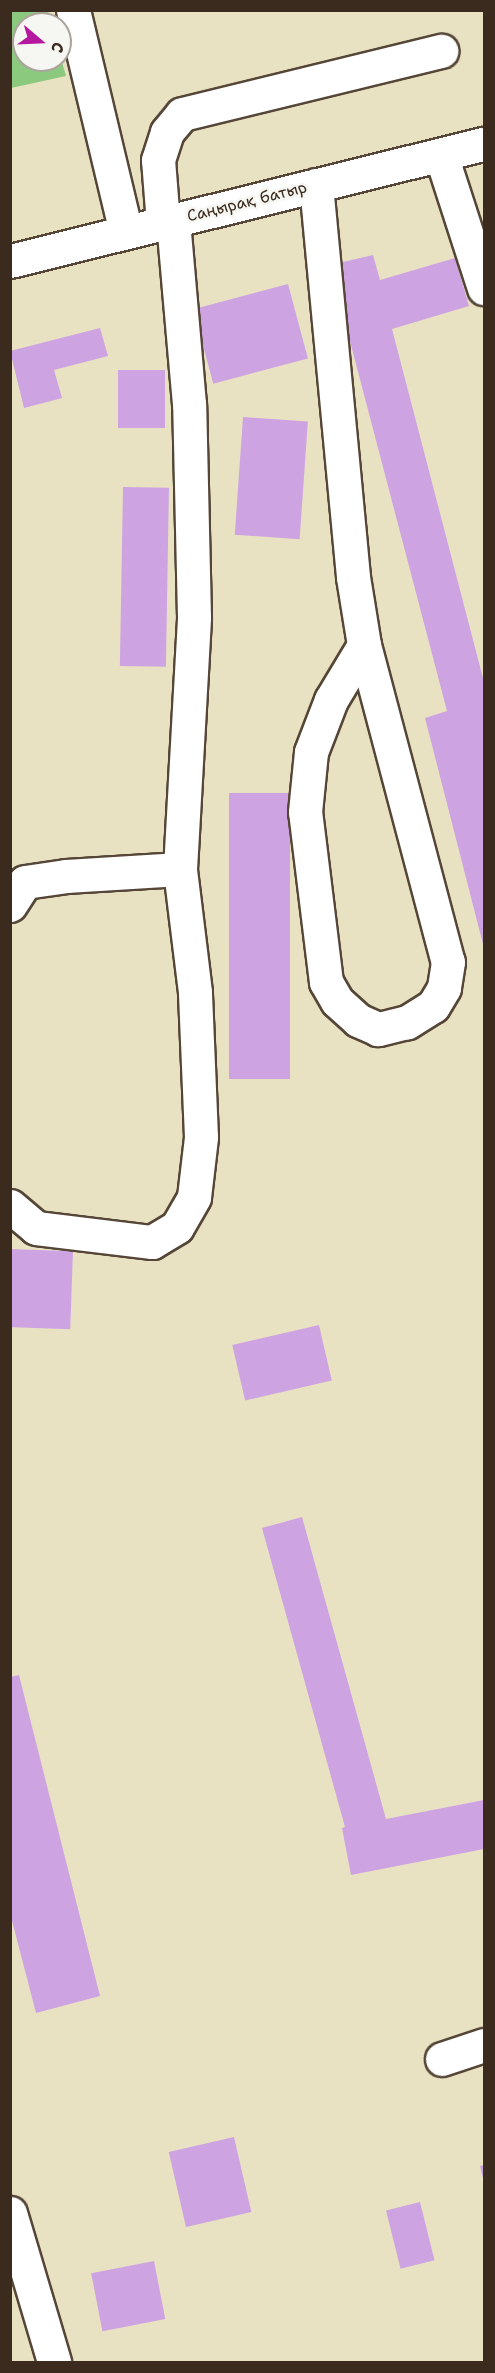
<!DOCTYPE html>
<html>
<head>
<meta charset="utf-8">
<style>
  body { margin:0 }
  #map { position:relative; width:495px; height:2373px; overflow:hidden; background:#e8e2c2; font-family:"Shantell Sans",sans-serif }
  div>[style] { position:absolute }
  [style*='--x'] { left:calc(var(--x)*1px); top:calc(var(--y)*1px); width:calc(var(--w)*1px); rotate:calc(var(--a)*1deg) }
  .green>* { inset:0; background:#8bc97f }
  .building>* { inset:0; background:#cea3e2; transform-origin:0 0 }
  .roads { filter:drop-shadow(2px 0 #554637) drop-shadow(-2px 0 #554637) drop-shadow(0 2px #554637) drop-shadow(0 -2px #554637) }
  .minor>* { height:33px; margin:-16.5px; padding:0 16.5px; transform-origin:16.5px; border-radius:16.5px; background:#fff }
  span { translate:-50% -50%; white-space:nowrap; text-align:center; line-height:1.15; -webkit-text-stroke:5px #f6f6f2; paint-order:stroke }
  .street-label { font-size:16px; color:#3b2a1e }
  .frame { position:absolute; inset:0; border:12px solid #3b2a1e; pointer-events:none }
  .north { position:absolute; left:12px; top:12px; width:60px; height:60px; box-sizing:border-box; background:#f6f6f2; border:2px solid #aba49d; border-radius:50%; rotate:109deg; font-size:16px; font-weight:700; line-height:24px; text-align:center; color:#3b2a1e }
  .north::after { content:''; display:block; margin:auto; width:21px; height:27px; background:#b5179e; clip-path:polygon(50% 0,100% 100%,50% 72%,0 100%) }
</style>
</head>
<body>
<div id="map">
  <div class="green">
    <div style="clip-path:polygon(10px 11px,48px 11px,52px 24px,24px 24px,24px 60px,60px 60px,60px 55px,66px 76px,11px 88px)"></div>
  </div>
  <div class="building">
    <div style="clip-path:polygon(373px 255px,380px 280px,455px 258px,469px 306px,392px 329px,484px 682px,484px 948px,425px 718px,447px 711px,330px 265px)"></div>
    <div style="left:288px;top:284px;width:77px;height:98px;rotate:75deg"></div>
    <div style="clip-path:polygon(100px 328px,108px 356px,54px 370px,62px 398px,24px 408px,10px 351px)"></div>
    <div style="left:118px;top:370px;width:47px;height:58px"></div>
    <div style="left:243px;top:417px;width:65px;height:118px;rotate:4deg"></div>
    <div style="left:123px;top:487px;width:46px;height:179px;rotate:1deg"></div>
    <div style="left:229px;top:793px;width:61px;height:286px"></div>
    <div style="left:10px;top:1249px;width:63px;height:78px;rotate:2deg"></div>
    <div style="left:319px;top:1325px;width:57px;height:89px;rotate:77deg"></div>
    <div style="clip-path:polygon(302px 1517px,386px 1819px,484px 1800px,484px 1849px,351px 1875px,342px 1828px,345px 1827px,262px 1528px)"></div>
    <div style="clip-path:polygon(19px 1675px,100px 1996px,36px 2013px,10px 1913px,10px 1677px)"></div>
    <div style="left:234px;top:2137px;width:77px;height:67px;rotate:77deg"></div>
    <div style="clip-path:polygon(484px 2165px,484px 2182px,480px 2166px)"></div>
    <div style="left:420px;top:2202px;width:60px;height:35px;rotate:76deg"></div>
    <div style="left:154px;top:2261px;width:59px;height:64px;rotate:79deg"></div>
  </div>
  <div class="roads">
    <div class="minor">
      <div style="--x:73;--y:10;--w:228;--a:76.6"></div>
      <div style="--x:441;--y:155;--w:140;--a:72.1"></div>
      <div style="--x:316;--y:185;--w:394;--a:84.6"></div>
      <div style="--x:353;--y:577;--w:69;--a:80.8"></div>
      <div style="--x:364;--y:645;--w:328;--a:75.2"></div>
      <div style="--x:448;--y:962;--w:26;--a:99"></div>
      <div style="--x:444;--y:988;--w:21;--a:121"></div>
      <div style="--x:433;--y:1006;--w:31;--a:148"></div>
      <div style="--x:407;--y:1022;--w:30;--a:166"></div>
      <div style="--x:378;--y:1029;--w:22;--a:-156"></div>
      <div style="--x:358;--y:1020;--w:28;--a:-138"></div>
      <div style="--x:337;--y:1001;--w:22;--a:-120"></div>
      <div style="--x:326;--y:982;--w:171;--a:-97"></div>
      <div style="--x:305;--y:812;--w:60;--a:-84.3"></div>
      <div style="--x:311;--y:752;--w:56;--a:-69"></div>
      <div style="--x:331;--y:700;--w:64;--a:-59"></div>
      <div style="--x:163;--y:223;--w:63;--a:-94.5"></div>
      <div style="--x:158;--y:160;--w:29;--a:-72"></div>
      <div style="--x:167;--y:132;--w:23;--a:-50"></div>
      <div style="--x:182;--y:114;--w:267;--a:-13.7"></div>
      <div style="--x:10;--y:261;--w:488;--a:-13.9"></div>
      <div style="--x:10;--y:905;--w:27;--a:-57"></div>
      <div style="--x:25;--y:882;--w:41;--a:-8.3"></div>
      <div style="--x:66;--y:876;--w:114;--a:-3.5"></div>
      <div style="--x:10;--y:1206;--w:34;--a:40"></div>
      <div style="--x:36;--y:1228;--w:117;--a:6.9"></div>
      <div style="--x:152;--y:1242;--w:29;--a:-31"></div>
      <div style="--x:177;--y:1227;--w:34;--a:-60"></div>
      <div style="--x:194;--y:1197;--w:60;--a:-83.3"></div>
      <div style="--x:201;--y:1137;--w:145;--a:-92.4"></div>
      <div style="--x:195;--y:992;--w:124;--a:-97"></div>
      <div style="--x:180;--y:869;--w:252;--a:-86.8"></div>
      <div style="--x:194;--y:617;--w:213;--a:-91.3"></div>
      <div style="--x:189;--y:404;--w:185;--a:-95"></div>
      <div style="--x:442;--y:2059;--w:44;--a:-18.4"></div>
      <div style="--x:10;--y:2213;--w:155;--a:73.5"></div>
    </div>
  </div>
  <div class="street-label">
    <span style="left:247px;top:202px;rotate:-14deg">Саңырақ батыр</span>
  </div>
  <div class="frame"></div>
  <div class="north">С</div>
</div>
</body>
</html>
